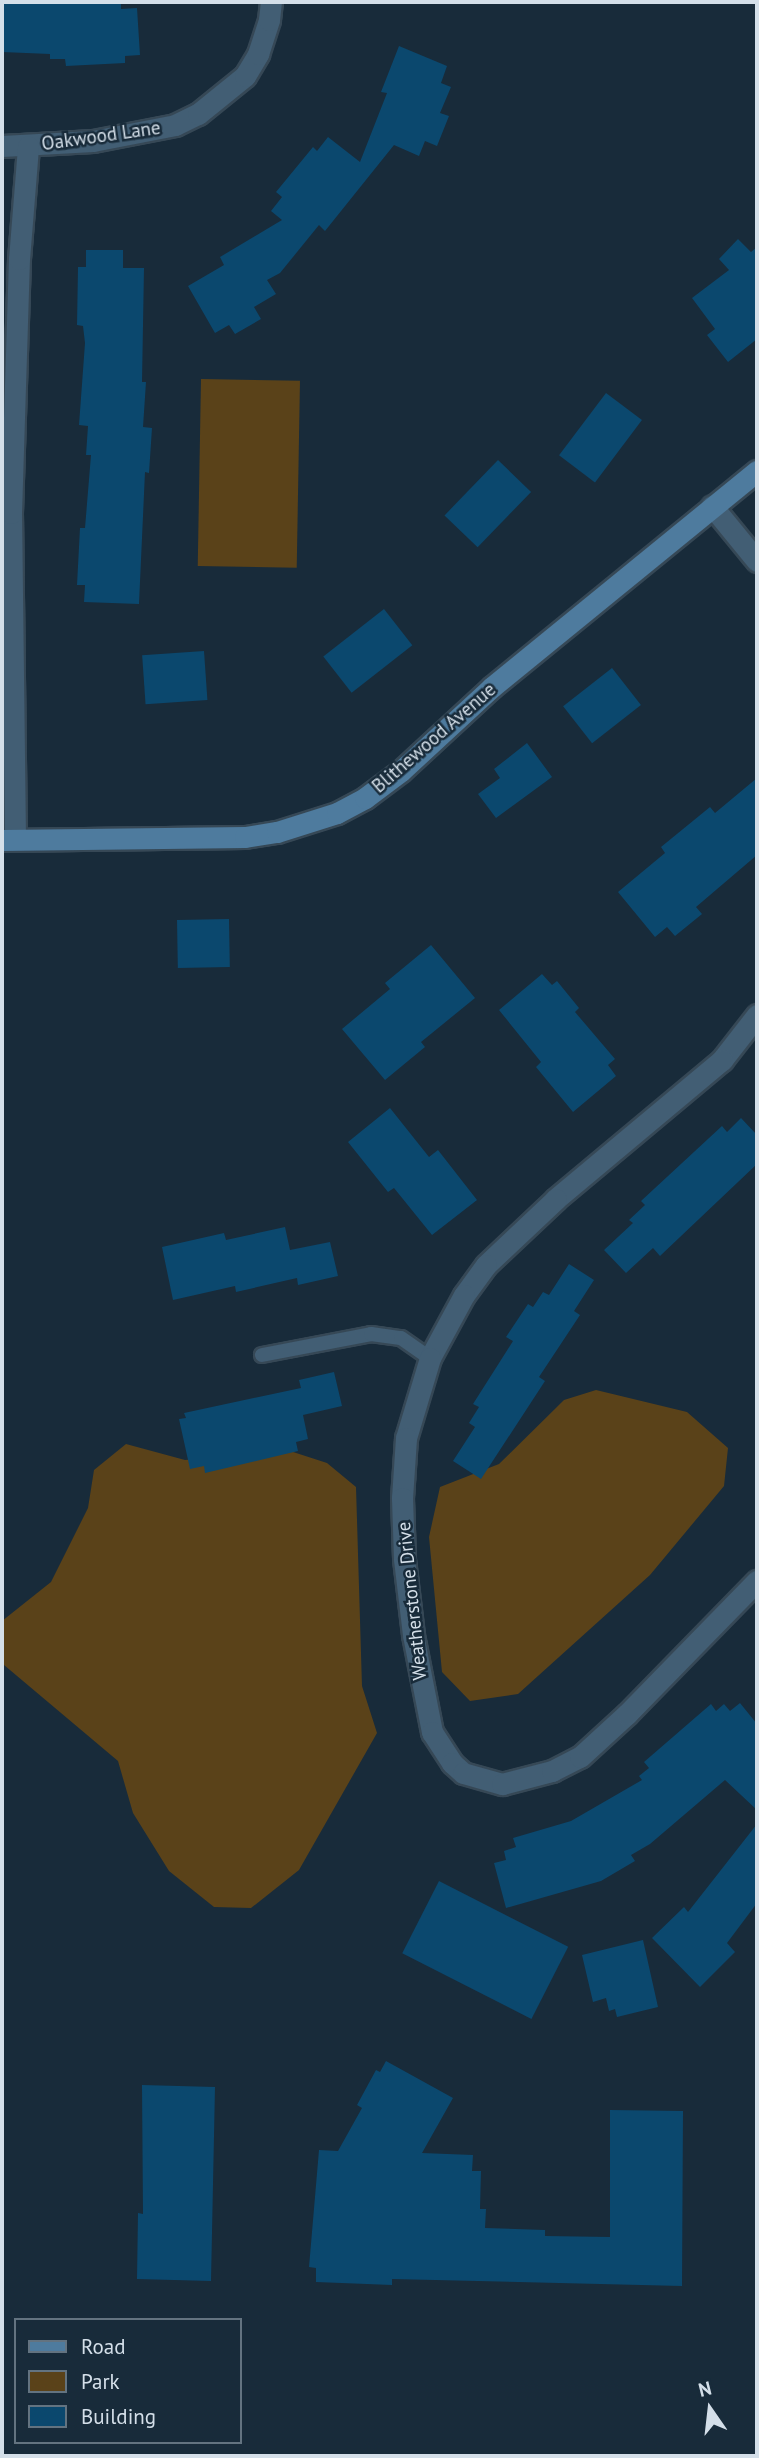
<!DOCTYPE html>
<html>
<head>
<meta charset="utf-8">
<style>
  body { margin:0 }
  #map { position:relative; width:759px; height:2458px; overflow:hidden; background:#182b3a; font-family:"PT Sans",sans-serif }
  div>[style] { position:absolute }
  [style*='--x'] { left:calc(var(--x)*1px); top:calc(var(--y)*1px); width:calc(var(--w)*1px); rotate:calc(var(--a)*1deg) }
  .green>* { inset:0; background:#5a4219; transform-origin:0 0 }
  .building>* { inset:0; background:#0b486e; transform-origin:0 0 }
  .roads { filter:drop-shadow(2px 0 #364856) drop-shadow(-2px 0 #364856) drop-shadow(0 2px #364856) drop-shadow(0 -2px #364856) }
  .lane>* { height:14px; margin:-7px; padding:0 7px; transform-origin:7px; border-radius:7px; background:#425e74 }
  .street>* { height:21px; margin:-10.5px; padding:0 10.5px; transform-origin:10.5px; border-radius:10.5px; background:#425e74 }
  .secondary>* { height:21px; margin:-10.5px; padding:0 10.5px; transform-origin:10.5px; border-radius:10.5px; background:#4e7b9e }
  span { translate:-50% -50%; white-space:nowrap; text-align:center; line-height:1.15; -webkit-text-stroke:5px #182b3a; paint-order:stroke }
  .street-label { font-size:19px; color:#d4dfe9 }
  .frame { position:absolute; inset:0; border:4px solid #d4dfe9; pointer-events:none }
  .legend { position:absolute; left:14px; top:2318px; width:228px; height:126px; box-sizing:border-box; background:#182b3a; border:2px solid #637380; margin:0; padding:9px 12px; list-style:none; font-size:21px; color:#d4dfe9 }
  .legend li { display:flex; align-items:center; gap:14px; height:35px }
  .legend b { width:35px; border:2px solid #637380 }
  .north { position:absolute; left:675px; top:2374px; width:70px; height:70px; -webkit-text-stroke:5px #182b3a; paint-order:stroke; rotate:346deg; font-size:19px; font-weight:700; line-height:28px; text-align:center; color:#d4dfe9 }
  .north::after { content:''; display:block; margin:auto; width:24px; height:32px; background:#d4dfe9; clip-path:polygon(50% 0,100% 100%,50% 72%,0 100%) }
</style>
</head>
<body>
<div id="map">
  <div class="green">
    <div style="left:201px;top:379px;width:99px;height:187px;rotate:1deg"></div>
    <div style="clip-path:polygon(596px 1390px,687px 1412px,728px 1448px,724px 1486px,650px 1575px,518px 1694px,470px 1701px,442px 1672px,429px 1537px,440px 1487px,499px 1464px,564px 1400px)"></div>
    <div style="clip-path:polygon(126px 1444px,185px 1460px,290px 1451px,327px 1463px,356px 1487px,362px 1686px,377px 1733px,299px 1870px,251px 1908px,214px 1907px,169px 1871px,133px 1813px,118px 1761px,4px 1665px,2px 1621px,51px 1582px,88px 1508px,94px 1470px)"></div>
  </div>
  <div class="building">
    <div style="clip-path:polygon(2px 2px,121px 2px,121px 9px,137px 8px,140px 55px,125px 56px,125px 63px,66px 66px,65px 59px,50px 59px,50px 54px,2px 52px)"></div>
    <div style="clip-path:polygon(399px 46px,447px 66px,441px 83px,451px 87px,440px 113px,449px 116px,437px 146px,425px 141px,419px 156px,394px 145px,325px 231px,319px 225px,280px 273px,267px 280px,276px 294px,254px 307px,261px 319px,235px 334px,229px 325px,215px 333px,188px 286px,224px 265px,220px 257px,282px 220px,271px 211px,282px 197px,276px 192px,313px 147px,317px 151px,328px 137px,360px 162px,387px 93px,381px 92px)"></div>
    <div style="clip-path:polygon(738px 239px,751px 252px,757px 247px,757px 339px,728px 362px,707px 335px,715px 329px,692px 298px,729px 270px,719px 259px)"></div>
    <div style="clip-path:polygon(86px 250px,123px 250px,123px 268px,144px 268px,142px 382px,146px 382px,143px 427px,152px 428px,149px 473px,145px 472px,139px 604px,84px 602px,85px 585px,77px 585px,80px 528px,85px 528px,91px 455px,86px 455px,88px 426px,79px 425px,85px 343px,83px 326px,77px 325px,78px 267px,86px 267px)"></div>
    <div style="left:606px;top:393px;width:45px;height:78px;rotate:37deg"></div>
    <div style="left:498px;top:460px;width:46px;height:77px;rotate:44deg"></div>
    <div style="left:384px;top:609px;width:46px;height:77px;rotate:52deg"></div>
    <div style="left:204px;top:651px;width:49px;height:62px;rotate:86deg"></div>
    <div style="left:612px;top:668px;width:47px;height:62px;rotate:52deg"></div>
    <div style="clip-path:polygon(527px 743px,552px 777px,496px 818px,478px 794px,500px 778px,494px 769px)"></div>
    <div style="clip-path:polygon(757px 778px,757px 855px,696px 907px,702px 914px,675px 936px,667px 927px,655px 937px,618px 892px,665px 853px,661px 847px,710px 807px,715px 813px)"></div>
    <div style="left:229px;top:919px;width:48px;height:52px;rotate:89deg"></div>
    <div style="clip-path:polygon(431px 945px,475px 998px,421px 1042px,425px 1047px,385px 1080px,342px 1029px,390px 989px,385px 983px)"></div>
    <div style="clip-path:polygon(542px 974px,552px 985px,557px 981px,579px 1008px,575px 1012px,615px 1059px,608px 1065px,616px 1076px,573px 1112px,536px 1067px,541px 1062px,499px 1010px)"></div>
    <div style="clip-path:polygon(390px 1108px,429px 1157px,438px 1150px,477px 1200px,432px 1235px,394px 1188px,388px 1192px,348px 1142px)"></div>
    <div style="clip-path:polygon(741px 1118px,757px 1135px,757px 1164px,660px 1256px,653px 1248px,626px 1273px,604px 1250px,633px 1223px,629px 1220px,645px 1205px,641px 1201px,722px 1126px,727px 1132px)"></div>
    <div style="clip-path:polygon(285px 1227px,290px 1250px,330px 1242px,338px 1276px,298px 1285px,297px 1278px,236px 1292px,235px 1286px,173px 1300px,162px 1247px,224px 1233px,226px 1240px)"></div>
    <div style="clip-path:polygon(569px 1264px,594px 1280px,574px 1311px,580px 1315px,539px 1377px,545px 1381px,481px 1479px,453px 1461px,475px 1427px,469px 1423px,479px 1407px,473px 1404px,513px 1341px,506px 1337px,528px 1304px,533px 1307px,543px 1292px,549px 1295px)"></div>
    <div style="clip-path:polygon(334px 1372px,342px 1406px,303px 1415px,308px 1439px,296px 1442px,298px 1451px,205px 1473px,204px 1466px,190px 1469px,179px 1419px,186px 1418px,184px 1413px,301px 1388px,299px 1380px)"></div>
    <div style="clip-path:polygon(740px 1703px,757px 1724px,757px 1810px,725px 1780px,650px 1844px,631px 1855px,635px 1861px,601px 1881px,506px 1908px,494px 1863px,506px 1860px,504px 1851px,516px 1847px,513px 1838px,571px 1821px,642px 1780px,639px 1776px,649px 1768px,644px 1762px,711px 1704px,716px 1711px,724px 1704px,730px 1711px)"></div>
    <div style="clip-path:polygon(757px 1824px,757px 1903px,727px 1943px,735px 1952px,700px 1987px,652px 1938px,684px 1907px,688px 1912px)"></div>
    <div style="left:439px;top:1881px;width:145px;height:81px;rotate:27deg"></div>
    <div style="clip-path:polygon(643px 1940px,658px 2007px,617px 2017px,615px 2009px,609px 2011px,606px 1998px,593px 2002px,582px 1955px)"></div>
    <div style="clip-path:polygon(386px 2061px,453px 2098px,422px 2153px,473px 2155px,472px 2171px,481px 2171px,480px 2209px,486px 2209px,485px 2228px,545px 2230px,545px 2236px,610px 2237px,610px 2110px,683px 2111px,682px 2286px,392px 2279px,392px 2285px,316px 2282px,316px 2268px,309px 2267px,319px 2150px,338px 2151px,362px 2108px,357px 2105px,376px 2070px,380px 2072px)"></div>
    <div style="clip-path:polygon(142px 2085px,215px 2087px,211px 2281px,137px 2279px,138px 2213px,143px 2214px)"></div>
  </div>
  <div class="roads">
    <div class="lane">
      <div style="--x:262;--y:1355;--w:111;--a:-10.9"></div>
      <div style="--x:371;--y:1334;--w:30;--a:8"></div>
      <div style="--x:401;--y:1338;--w:35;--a:35"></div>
    </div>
    <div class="street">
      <div style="--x:2;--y:146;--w:91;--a:-3.1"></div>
      <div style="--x:93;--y:141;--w:84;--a:-11"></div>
      <div style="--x:175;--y:125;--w:25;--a:-26"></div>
      <div style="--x:198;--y:114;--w:60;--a:-39"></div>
      <div style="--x:245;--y:76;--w:26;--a:-59"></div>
      <div style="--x:258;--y:54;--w:36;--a:-72"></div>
      <div style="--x:269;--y:20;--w:18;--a:-84"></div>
      <div style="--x:712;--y:506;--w:71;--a:50.7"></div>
      <div style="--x:15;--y:839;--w:326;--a:-90.7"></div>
      <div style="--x:11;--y:513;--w:254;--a:-88.2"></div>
      <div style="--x:19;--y:259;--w:113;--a:-85.4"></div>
      <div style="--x:757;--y:1015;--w:57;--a:127.9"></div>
      <div style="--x:722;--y:1060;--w:217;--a:140.1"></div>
      <div style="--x:556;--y:1199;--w:96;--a:136.7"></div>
      <div style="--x:486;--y:1265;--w:37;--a:126"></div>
      <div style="--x:464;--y:1295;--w:72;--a:118.4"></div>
      <div style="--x:430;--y:1358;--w:84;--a:106.7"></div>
      <div style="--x:406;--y:1438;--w:60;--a:93.8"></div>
      <div style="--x:402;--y:1498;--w:61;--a:88.1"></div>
      <div style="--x:404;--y:1559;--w:77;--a:83.2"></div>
      <div style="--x:413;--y:1635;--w:99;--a:78.9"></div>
      <div style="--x:432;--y:1732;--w:37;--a:57"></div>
      <div style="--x:452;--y:1763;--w:15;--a:42"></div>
      <div style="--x:463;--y:1773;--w:41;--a:15.8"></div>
      <div style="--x:502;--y:1784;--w:52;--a:-14.6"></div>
      <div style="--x:552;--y:1771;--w:31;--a:-27"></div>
      <div style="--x:580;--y:1757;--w:64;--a:-42.5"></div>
      <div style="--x:627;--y:1714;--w:186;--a:-45.7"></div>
    </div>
    <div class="secondary">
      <div style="--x:2;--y:840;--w:243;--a:-0.7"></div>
      <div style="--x:245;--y:837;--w:32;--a:-9"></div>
      <div style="--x:277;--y:832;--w:63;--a:-17.6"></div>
      <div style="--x:337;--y:813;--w:32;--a:-28"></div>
      <div style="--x:365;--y:798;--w:45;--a:-36.9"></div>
      <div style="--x:401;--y:771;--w:124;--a:-42.7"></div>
      <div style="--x:492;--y:687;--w:342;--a:-39.2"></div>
    </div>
  </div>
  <div class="street-label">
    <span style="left:101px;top:136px;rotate:-8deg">Oakwood Lane</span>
    <span style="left:434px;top:738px;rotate:-41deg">Blithewood Avenue</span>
    <span style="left:412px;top:1601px;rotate:-96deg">Weatherstone Drive</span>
  </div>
  <div class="frame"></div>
  <ul class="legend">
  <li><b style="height:9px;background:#4e7b9e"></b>Road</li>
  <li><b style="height:19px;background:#5a4219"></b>Park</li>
  <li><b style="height:19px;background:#0b486e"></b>Building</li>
  </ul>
  <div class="north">N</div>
</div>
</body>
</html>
